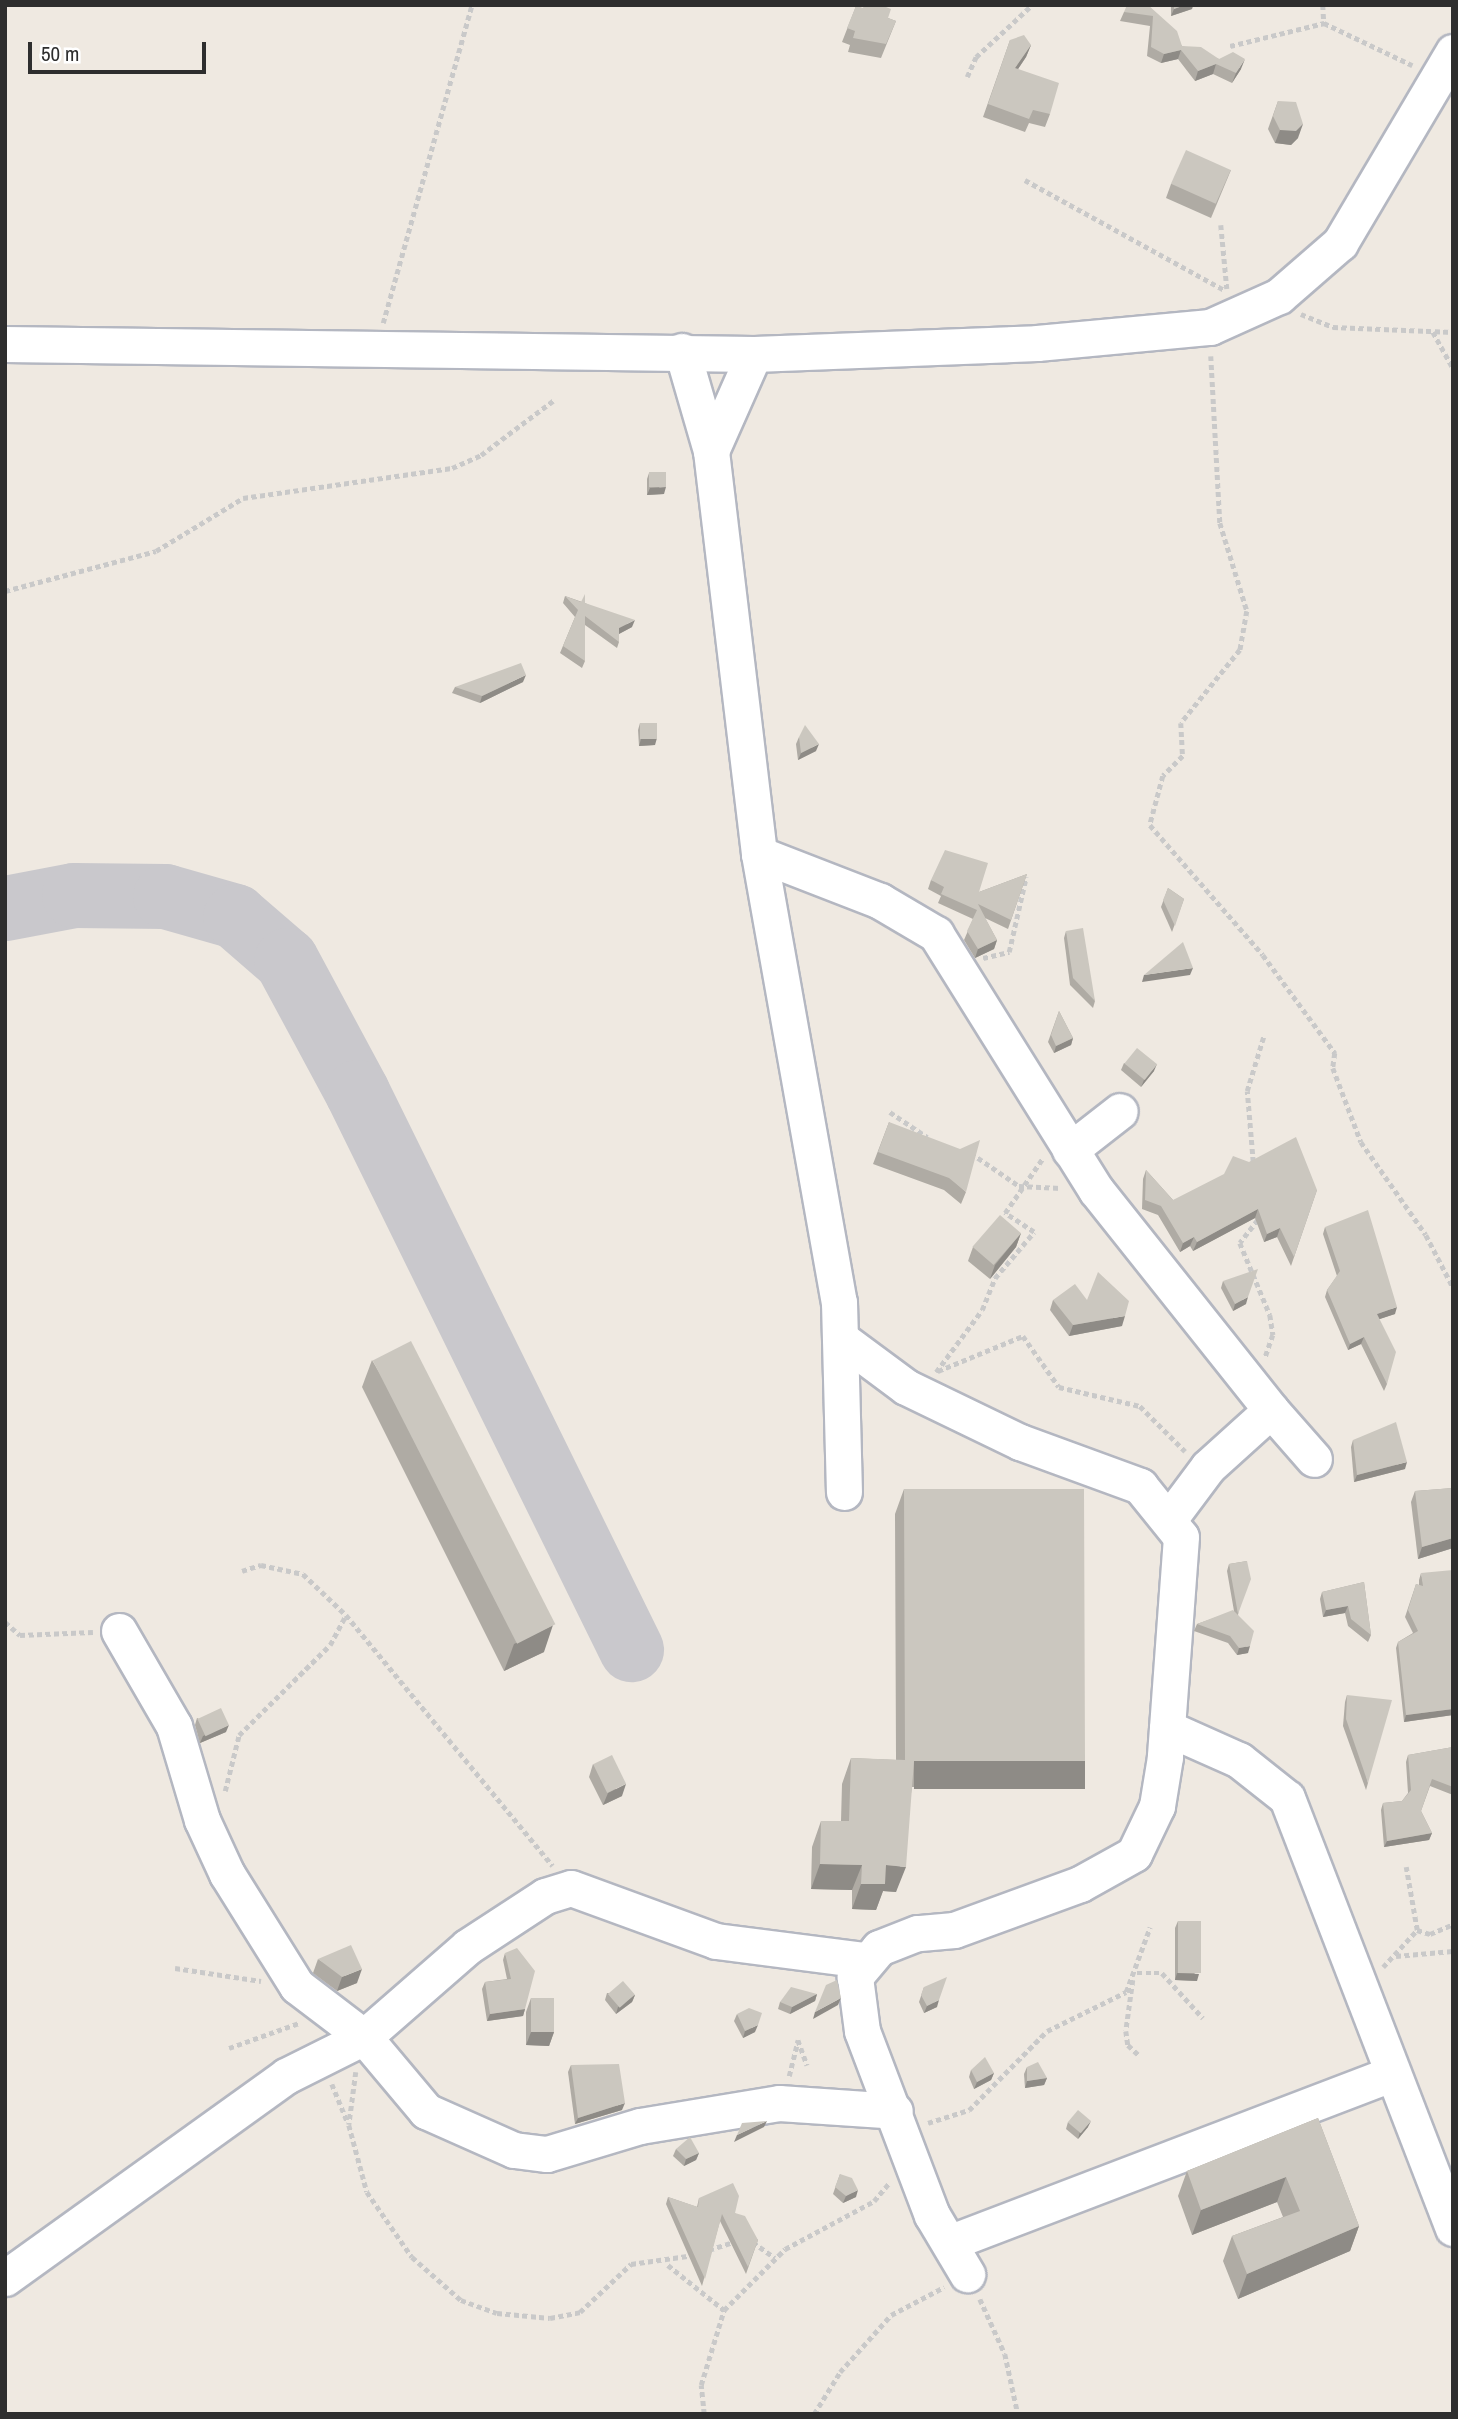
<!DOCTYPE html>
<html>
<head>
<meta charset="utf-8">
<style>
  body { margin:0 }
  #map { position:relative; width:1458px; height:2419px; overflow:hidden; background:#efe9e1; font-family:"Archivo Narrow",sans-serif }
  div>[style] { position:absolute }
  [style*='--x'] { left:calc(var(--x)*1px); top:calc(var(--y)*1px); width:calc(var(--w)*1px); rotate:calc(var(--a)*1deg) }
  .taxiway>* { height:65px; margin:-32.5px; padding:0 32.5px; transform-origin:32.5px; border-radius:32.5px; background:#c9c8cc }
  .path>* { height:4.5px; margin-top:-2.25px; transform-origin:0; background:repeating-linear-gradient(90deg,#c9c9c9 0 5px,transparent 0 8.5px) }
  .roads { filter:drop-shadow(2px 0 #b4b7c1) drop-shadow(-2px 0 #b4b7c1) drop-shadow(0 2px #b4b7c1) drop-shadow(0 -2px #b4b7c1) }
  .minor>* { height:35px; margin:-17.5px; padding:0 17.5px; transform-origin:17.5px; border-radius:17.5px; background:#fff }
  .wall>* { inset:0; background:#afaba4 }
  .shaded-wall>* { inset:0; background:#8e8b86; transform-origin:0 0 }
  .building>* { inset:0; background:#cbc7bf; transform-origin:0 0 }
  span { translate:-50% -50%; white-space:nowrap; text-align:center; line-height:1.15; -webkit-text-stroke:7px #fff; paint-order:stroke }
  .frame { position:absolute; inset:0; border:7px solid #2e2e2e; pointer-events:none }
  .scale { position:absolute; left:28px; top:42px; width:178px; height:32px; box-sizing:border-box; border:4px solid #2e2e2e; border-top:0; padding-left:9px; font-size:21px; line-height:24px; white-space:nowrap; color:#2e2e2e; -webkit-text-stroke:5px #fff; paint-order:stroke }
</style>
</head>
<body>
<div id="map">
  <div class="taxiway">
    <div style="--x:5;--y:908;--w:70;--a:-10.7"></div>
    <div style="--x:74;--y:895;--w:91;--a:0.6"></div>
    <div style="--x:165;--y:896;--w:73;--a:15.9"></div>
    <div style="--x:235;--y:916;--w:67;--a:40.8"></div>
    <div style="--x:286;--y:960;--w:150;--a:61.7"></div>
    <div style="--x:357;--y:1092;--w:621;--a:63.81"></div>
  </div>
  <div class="path">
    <div style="--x:1323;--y:5;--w:18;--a:87"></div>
    <div style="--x:1230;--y:46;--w:97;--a:-13.7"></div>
    <div style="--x:1324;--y:23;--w:98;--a:25.5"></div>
    <div style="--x:967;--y:77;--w:22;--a:-66"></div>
    <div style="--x:976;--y:57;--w:76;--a:-42.9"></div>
    <div style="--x:1025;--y:180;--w:227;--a:28.9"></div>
    <div style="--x:1221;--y:225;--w:64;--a:84.6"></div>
    <div style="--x:1301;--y:314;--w:35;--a:22"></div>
    <div style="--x:1333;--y:327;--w:120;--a:2.4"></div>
    <div style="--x:383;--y:323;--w:330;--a:-74.4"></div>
    <div style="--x:1433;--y:332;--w:41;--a:60.9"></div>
    <div style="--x:1211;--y:356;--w:167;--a:86.9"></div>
    <div style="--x:1220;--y:523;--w:92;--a:72.9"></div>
    <div style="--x:1247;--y:611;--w:40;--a:100"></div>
    <div style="--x:1240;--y:650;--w:94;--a:128.9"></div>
    <div style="--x:1181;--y:723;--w:33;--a:87"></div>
    <div style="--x:1183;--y:756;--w:28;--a:135"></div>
    <div style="--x:1163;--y:776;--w:51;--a:104.9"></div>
    <div style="--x:1150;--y:825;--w:172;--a:49"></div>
    <div style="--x:1263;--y:955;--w:122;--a:53.7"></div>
    <div style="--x:1335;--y:1053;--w:15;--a:98"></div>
    <div style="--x:1333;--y:1068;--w:79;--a:69.3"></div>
    <div style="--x:1361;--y:1142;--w:113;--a:55"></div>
    <div style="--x:1426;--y:1235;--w:59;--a:62.6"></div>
    <div style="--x:5;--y:591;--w:156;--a:-14.8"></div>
    <div style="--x:156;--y:551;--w:102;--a:-31.3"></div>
    <div style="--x:243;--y:498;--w:211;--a:-8.2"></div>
    <div style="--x:452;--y:468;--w:32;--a:-24"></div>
    <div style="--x:481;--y:455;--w:91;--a:-37"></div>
    <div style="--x:983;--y:958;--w:27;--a:-13"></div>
    <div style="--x:1009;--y:952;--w:77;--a:-77.2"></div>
    <div style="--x:890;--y:1112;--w:45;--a:34"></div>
    <div style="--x:971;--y:1153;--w:58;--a:34.5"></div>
    <div style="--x:1019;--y:1186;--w:42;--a:2.7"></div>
    <div style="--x:1253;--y:1162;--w:71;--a:-94.8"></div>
    <div style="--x:1247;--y:1091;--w:59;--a:-73.1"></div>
    <div style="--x:1258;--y:1220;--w:29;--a:128"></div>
    <div style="--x:1240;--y:1243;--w:78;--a:67.4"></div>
    <div style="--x:1270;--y:1315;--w:20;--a:81"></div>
    <div style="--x:1273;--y:1335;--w:24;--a:109"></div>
    <div style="--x:938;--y:1371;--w:92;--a:-22.4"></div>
    <div style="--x:1023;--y:1336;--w:62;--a:54.8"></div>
    <div style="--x:1059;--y:1387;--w:83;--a:13.2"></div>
    <div style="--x:1140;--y:1406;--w:64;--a:45"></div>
    <div style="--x:936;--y:1372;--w:77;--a:-53.4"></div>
    <div style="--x:982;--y:1310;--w:35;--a:-68"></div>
    <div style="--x:995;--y:1278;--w:60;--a:-49.7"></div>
    <div style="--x:1034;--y:1232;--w:35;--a:-147"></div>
    <div style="--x:1005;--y:1213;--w:67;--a:-55.4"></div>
    <div style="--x:242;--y:1571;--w:20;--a:-18"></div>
    <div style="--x:261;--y:1565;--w:43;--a:12.1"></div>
    <div style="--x:303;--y:1574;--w:59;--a:43.6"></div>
    <div style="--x:346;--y:1615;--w:325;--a:50.5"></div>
    <div style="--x:5;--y:1622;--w:20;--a:41"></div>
    <div style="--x:20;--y:1635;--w:73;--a:-2.4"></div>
    <div style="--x:225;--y:1791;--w:58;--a:-76"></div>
    <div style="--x:239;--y:1735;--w:128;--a:-44.7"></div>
    <div style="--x:330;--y:1645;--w:34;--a:-62"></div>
    <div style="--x:1417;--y:1930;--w:14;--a:17"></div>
    <div style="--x:1430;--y:1934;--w:25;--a:-23"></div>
    <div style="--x:1396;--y:1956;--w:57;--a:-5"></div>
    <div style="--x:1383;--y:1967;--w:50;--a:-47.4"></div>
    <div style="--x:1417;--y:1930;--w:64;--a:-99.9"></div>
    <div style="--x:175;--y:1968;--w:87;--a:8.6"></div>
    <div style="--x:1137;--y:1973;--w:25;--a:0"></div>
    <div style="--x:1162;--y:1973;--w:61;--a:47.7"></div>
    <div style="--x:1133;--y:1980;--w:51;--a:97.8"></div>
    <div style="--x:1126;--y:2031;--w:14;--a:82"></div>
    <div style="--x:1128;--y:2045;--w:16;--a:43"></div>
    <div style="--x:229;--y:2048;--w:74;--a:-19.7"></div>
    <div style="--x:356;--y:2072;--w:53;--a:97.5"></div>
    <div style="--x:349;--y:2125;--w:69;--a:75"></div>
    <div style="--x:367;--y:2192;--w:79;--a:55.3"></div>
    <div style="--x:412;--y:2257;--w:65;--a:41.3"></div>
    <div style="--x:461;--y:2300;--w:38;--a:20"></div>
    <div style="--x:497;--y:2313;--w:53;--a:5.4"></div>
    <div style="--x:550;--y:2318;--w:31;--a:-11"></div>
    <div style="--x:580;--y:2312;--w:70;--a:-43.3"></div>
    <div style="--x:631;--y:2264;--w:64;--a:-8.1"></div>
    <div style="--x:789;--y:2076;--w:37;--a:-76"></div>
    <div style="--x:798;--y:2040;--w:27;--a:70"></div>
    <div style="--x:332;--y:2084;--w:42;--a:67.7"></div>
    <div style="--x:928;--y:2123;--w:43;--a:-17.6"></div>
    <div style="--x:969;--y:2110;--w:111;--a:-45.4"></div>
    <div style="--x:1047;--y:2031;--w:88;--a:-26.3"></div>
    <div style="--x:1126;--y:1992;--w:69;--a:-69.7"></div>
    <div style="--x:753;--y:2242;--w:27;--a:36"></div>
    <div style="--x:709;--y:2250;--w:26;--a:-18"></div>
    <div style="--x:668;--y:2265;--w:72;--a:38.8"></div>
    <div style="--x:980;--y:2299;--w:60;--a:65.6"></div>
    <div style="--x:1005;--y:2354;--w:61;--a:77.8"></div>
    <div style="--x:704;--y:2414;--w:29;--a:-96"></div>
    <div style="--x:701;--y:2385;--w:78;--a:-73"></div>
    <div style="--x:724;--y:2310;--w:86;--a:-45"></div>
    <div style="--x:785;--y:2249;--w:101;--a:-28.3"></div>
    <div style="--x:874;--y:2201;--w:25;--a:-50"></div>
    <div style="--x:814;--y:2414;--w:49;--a:-58.2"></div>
    <div style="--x:840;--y:2372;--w:76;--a:-48.2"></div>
    <div style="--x:891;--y:2315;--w:60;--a:-27.8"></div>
  </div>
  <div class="roads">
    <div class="minor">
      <div style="--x:5;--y:344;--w:749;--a:0.76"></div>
      <div style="--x:754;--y:354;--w:283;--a:-2.2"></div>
      <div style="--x:1037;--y:343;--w:174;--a:-5.3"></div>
      <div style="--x:1210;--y:327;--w:76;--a:-24.2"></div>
      <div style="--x:1279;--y:296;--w:81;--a:-41"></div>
      <div style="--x:1340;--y:243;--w:222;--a:-59.4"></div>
      <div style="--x:682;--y:351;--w:104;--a:73.8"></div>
      <div style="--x:711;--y:451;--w:406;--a:83.2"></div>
      <div style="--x:759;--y:854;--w:455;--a:79.9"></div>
      <div style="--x:839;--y:1302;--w:190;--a:88.5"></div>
      <div style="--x:711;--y:451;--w:106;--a:-66.1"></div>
      <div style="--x:759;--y:854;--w:130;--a:21.2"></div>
      <div style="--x:880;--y:901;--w:65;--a:30.5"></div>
      <div style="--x:936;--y:934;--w:302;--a:58"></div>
      <div style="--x:1096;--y:1190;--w:281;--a:51.5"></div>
      <div style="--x:1271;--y:1410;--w:85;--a:137.9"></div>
      <div style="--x:1208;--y:1467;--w:64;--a:126.7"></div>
      <div style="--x:1070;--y:1150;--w:63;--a:-38"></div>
      <div style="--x:840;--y:1338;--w:82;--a:36.6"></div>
      <div style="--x:906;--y:1387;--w:127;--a:25.8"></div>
      <div style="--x:1020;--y:1442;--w:128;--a:20.1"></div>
      <div style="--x:1140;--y:1486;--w:65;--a:51.2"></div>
      <div style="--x:1181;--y:1537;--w:221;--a:94.2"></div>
      <div style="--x:1165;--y:1757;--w:50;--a:99.3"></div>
      <div style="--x:1157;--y:1806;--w:53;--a:115.6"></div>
      <div style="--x:1134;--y:1854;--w:62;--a:150.9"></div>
      <div style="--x:1080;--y:1884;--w:134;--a:159.9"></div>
      <div style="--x:954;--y:1930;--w:37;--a:175"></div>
      <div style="--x:917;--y:1933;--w:41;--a:158.5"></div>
      <div style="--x:879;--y:1948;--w:38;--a:130"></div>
      <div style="--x:855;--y:1977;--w:54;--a:82.6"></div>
      <div style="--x:862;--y:2031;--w:197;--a:69.2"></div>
      <div style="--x:932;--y:2215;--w:69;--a:59.3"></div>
      <div style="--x:1271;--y:1410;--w:65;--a:48.7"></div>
      <div style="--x:119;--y:1631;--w:110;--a:59.9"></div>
      <div style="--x:174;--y:1726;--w:98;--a:73.4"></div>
      <div style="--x:202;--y:1820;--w:60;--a:65.2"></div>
      <div style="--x:227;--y:1874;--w:132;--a:58"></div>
      <div style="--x:297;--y:1986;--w:84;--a:37.3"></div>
      <div style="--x:364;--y:2037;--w:97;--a:50"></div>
      <div style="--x:426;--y:2111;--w:96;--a:23.9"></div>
      <div style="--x:514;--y:2150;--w:33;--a:7"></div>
      <div style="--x:547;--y:2154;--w:97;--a:-16.8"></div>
      <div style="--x:640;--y:2126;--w:141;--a:-9.4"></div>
      <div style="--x:779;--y:2103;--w:116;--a:3.9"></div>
      <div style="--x:1167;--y:1728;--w:79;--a:24"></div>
      <div style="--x:1239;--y:1760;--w:61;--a:38.4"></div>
      <div style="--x:1287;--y:1798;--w:461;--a:68.9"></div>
      <div style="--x:951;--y:2242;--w:471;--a:-20.9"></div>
      <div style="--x:5;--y:2278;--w:346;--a:-35.7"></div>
      <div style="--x:286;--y:2076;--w:87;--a:-26.6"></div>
      <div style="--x:364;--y:2037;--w:137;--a:-41.1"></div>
      <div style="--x:467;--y:1947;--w:93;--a:-33.2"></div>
      <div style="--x:545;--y:1896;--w:27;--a:-17"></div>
      <div style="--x:571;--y:1888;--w:154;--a:20.1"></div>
      <div style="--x:716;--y:1941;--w:150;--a:7.3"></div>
    </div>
  </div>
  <div class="wall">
    <div style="clip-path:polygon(1148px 5px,1182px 46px,1219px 59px,1241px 69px,1232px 83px,1213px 74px,1195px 81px,1178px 59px,1161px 63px,1147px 56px,1150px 26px,1120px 21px,1124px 12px)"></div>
    <div style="clip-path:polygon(1171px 5px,1193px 5px,1192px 9px,1171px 16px)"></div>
    <div style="clip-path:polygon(856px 6px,896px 21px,881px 58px,848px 52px,850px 45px,842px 42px)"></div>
    <div style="clip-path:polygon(1010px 40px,1031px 45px,1026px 57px,1018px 69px,1050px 114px,1045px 127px,1029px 123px,1025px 132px,983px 117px)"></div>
    <div style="clip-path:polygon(1278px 101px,1298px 138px,1291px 145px,1275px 143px,1268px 129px)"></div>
    <div style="clip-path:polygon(1231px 170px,1211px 218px,1166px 198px,1171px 184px)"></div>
    <div style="clip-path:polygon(649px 473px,664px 494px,647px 495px,647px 479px)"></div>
    <div style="clip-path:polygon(565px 596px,585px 603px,632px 627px,619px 634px,619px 642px,617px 648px,585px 625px,585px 661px,582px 668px,560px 653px,575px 617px,563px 603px)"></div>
    <div style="clip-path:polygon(523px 682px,480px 703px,452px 693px,455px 687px)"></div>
    <div style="clip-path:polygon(640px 723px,655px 745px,639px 746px,638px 730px)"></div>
    <div style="clip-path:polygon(799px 737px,816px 751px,798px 760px,796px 744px)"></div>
    <div style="clip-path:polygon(1027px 874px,1008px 929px,985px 918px,997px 940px,994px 949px,975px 958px,964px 940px,973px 919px,938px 903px,941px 896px,928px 889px,931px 880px,979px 892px)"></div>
    <div style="clip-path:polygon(1168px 888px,1184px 899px,1172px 932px,1161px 907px)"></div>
    <div style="clip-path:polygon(1066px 931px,1095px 1001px,1093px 1008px,1070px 985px,1064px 938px)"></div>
    <div style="clip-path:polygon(1059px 1011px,1073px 1038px,1071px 1045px,1054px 1053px,1048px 1042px)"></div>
    <div style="clip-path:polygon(1124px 1063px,1154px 1071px,1141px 1087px,1121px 1070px)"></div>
    <div style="clip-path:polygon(889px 1122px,966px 1192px,961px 1204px,944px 1190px,873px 1164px)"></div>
    <div style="clip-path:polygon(1146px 1170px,1173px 1200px,1317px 1190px,1291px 1266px,1277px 1237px,1264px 1242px,1255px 1218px,1193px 1251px,1190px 1246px,1180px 1252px,1158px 1215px,1142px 1209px,1143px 1179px)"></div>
    <div style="clip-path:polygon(1325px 1227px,1395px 1314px,1379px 1319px,1387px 1384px,1384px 1391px,1361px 1344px,1348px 1350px,1325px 1297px,1327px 1290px,1337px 1276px,1323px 1234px)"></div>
    <div style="clip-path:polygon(1021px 1233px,1016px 1247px,990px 1279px,968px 1261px,973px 1247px)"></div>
    <div style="clip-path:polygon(1223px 1281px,1246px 1304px,1233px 1311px,1221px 1288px)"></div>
    <div style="clip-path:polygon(1053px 1300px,1087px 1300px,1122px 1326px,1069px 1336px,1050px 1310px)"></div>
    <div style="clip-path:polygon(372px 1360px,544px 1652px,504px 1671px,362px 1387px)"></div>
    <div style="clip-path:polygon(1353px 1440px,1405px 1469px,1354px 1482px,1351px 1447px)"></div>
    <div style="clip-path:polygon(1453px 1488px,1453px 1548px,1418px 1559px,1411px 1502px,1415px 1491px)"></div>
    <div style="clip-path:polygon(904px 1489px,1075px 1787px,912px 1787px,896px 1892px,883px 1891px,876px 1910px,852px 1909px,852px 1890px,811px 1889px,812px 1847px,821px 1821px,841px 1821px,842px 1784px,851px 1758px,896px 1760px,895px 1514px)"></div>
    <div style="clip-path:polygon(1247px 1561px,1238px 1615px,1248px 1653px,1237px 1655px,1228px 1643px,1194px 1631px,1197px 1624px,1234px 1611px,1227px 1571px,1229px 1564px)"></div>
    <div style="clip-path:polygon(1421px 1573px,1453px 1715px,1404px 1722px,1396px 1648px,1398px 1642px,1413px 1633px,1405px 1617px,1416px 1584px,1419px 1585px,1419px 1580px)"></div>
    <div style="clip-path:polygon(1364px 1582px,1371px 1635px,1368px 1642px,1348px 1626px,1345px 1613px,1323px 1617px,1320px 1599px,1322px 1592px)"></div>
    <div style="clip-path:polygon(1347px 1695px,1368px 1783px,1366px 1790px,1343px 1726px,1345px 1702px)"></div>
    <div style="clip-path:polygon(197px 1718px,226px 1732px,200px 1743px,195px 1725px)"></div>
    <div style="clip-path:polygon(1453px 1747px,1453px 1795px,1430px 1786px,1421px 1811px,1432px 1833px,1429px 1840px,1384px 1847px,1381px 1810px,1383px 1803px,1402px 1801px,1408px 1793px,1406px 1762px,1408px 1755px)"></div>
    <div style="clip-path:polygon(593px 1764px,622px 1796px,603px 1805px,589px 1777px)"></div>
    <div style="clip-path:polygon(1178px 1921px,1197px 1981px,1175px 1980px,1175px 1928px)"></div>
    <div style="clip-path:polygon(505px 1953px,525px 2009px,523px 2016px,487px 2021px,482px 1989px,485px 1982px,507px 1979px,503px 1960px)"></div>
    <div style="clip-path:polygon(318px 1959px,357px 1983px,337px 1991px,313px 1973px)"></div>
    <div style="clip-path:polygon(924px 1987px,937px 2007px,924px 2013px,919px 2002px)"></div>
    <div style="clip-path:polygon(607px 1993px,635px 1995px,632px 2002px,616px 2014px,605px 2000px)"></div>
    <div style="clip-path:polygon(817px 1994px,815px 2001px,790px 2014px,778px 2009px,780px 2002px)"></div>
    <div style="clip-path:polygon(531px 1998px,554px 2032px,549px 2046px,526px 2045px,526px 2012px)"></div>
    <div style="clip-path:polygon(737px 2014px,755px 2032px,743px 2038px,734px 2021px)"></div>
    <div style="clip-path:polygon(571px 2065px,622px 2110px,575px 2124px,568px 2072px)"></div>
    <div style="clip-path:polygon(1027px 2067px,1047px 2078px,1044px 2085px,1025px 2088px,1024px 2074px)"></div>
    <div style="clip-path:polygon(971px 2070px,994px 2073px,991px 2080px,974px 2089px,969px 2077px)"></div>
    <div style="clip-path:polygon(1318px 2118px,1359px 2226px,1350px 2251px,1238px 2299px,1223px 2261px,1232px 2236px,1283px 2217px,1277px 2202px,1192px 2235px,1178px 2196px,1187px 2171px)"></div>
    <div style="clip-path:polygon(1068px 2122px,1088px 2127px,1078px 2139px,1066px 2129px)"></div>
    <div style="clip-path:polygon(676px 2149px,699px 2153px,696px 2160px,684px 2166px,673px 2156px)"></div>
    <div style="clip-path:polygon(840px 2174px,856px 2197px,843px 2203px,833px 2194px)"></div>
    <div style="clip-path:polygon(668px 2197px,697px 2207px,699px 2198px,735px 2213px,758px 2240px,746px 2274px,720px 2221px,702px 2286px,666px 2204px)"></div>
  </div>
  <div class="shaded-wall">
    <div style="clip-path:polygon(1185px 5px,1193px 5px,1192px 9px,1171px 16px,1174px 9px)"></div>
    <div style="clip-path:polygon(1031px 45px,1026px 57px,1010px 81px,1015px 68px)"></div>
    <div style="clip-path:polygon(1181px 50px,1178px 59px,1161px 63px,1164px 54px)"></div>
    <div style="clip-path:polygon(1245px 59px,1241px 69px,1232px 83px,1236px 73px)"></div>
    <div style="clip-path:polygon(1216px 64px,1213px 74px,1195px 81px,1198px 71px)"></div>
    <div style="clip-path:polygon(1303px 124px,1298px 138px,1291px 145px,1275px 143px,1280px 130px)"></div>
    <div style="clip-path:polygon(666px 487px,664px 494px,647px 495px,650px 488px)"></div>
    <div style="clip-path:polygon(635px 620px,632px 627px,617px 635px,619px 628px)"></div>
    <div style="clip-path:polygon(526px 675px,523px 682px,480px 703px,482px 696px)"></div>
    <div style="clip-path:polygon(657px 738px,655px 745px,639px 746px,641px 739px)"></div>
    <div style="clip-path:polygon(819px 744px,816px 751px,798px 760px,801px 753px)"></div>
    <div style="clip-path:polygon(997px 940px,994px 949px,975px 958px,978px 949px)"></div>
    <div style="clip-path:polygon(1193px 968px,1190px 975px,1142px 982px,1144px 975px)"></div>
    <div style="clip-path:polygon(1073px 1038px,1071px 1045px,1054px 1053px,1056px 1046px)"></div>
    <div style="clip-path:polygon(1157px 1064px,1154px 1071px,1141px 1087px,1144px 1080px)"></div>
    <div style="clip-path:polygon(1258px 1209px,1255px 1218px,1193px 1251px,1197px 1242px)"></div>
    <div style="clip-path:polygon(1280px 1228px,1277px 1237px,1264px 1242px,1267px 1234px)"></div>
    <div style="clip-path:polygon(1021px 1233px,1016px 1247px,990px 1279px,995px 1265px)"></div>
    <div style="clip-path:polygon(1194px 1237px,1190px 1246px,1180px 1252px,1183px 1243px)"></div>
    <div style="clip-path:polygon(1248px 1297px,1246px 1304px,1233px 1311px,1235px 1304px)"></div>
    <div style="clip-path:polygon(1397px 1307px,1395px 1314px,1374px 1321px,1377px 1314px)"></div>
    <div style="clip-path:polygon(1125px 1316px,1122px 1326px,1069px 1336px,1073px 1325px)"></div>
    <div style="clip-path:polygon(1364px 1337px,1361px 1344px,1348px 1350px,1350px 1344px)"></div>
    <div style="clip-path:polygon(1407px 1462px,1405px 1469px,1354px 1482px,1357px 1475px)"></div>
    <div style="clip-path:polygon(1453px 1538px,1453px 1548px,1418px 1559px,1422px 1547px)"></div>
    <div style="clip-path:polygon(1348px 1606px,1345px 1613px,1323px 1617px,1326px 1610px)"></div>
    <div style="clip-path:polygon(553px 1625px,544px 1652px,504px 1671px,514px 1644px)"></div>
    <div style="clip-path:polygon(1250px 1646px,1248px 1653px,1237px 1655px,1239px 1648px)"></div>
    <div style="clip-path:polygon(1453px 1709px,1453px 1715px,1404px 1722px,1406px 1715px)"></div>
    <div style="clip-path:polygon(229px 1725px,226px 1732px,200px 1743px,203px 1736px)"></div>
    <div style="left:914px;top:1761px;width:171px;height:28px"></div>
    <div style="clip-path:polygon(626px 1784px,622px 1796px,603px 1805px,608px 1793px)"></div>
    <div style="clip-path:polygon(1432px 1833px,1429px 1840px,1384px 1847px,1387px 1841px)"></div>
    <div style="clip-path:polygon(820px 1864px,862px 1865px,852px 1890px,811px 1889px)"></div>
    <div style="clip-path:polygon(886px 1865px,906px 1867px,896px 1892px,883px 1891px,876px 1910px,852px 1909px,861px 1884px)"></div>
    <div style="clip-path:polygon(362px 1969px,357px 1983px,337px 1991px,342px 1977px)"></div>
    <div style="clip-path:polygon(1177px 1973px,1199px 1974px,1197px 1981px,1175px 1980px)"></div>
    <div style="clip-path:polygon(817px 1994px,815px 2001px,790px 2014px,792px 2007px)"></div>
    <div style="clip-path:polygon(635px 1995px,632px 2002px,616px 2014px,618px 2007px)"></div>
    <div style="clip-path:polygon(841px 1998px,838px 2005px,813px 2019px,815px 2012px)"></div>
    <div style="clip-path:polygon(939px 2000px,937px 2007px,924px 2013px,927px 2006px)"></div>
    <div style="clip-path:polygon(525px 2009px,523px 2016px,487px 2021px,490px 2014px)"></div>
    <div style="clip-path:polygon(758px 2025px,755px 2032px,743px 2038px,745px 2031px)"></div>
    <div style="clip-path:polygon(531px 2032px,554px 2032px,549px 2046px,526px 2045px)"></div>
    <div style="clip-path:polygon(994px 2073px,991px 2080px,974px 2089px,977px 2082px)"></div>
    <div style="clip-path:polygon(1047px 2078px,1044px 2085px,1025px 2088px,1027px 2081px)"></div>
    <div style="clip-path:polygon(625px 2103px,622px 2110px,575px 2124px,578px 2118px)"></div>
    <div style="clip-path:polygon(767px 2121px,764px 2127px,734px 2142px,737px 2135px)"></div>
    <div style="clip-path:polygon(1091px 2121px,1088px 2127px,1078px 2139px,1080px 2132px)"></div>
    <div style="clip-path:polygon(699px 2153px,696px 2160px,684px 2166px,686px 2159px)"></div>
    <div style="clip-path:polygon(1286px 2177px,1277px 2202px,1192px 2235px,1201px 2210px)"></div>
    <div style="clip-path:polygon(858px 2190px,856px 2197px,843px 2203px,846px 2196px)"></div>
    <div style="clip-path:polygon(1359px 2226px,1350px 2251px,1238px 2299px,1247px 2274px)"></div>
  </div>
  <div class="building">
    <div style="clip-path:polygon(864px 5px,881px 5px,891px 9px,888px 18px,896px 21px,886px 44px,853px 38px,855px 31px,847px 28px,856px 6px,863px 8px)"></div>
    <div style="clip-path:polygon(1127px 5px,1148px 5px,1177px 31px,1182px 46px,1201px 47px,1219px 59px,1233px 52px,1245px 59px,1236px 73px,1216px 64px,1198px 71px,1181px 50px,1164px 54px,1151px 47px,1153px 16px,1124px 12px)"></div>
    <div style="clip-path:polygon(1174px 5px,1185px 5px,1174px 9px)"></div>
    <div style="clip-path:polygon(1024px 35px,1031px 45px,1015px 68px,1059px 83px,1050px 114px,1033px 110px,1029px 119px,988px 104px,1010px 40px)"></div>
    <div style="clip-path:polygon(1278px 101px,1296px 102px,1303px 124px,1296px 131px,1280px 130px,1273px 116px)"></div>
    <div style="left:1186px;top:150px;width:49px;height:37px;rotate:24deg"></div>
    <div style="left:666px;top:472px;width:15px;height:17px;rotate:90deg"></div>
    <div style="clip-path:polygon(585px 594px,585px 603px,635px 620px,619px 628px,619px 642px,585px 616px,585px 661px,563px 646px,578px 610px,565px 596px,581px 602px)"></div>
    <div style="clip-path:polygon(521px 663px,526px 675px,482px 696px,455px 687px)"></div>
    <div style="left:640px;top:723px;width:17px;height:16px"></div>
    <div style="clip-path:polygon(805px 725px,819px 744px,801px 753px,799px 737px)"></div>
    <div style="clip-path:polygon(945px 850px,988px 863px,979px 892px,1027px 874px,1011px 920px,978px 904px,997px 940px,978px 949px,967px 931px,977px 910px,941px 894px,944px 887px,931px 880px)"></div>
    <div style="clip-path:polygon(1168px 888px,1184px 899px,1175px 926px,1163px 900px)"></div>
    <div style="clip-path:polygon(1083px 928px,1095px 1001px,1073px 978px,1066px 931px)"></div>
    <div style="clip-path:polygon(1183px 942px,1193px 968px,1144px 975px)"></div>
    <div style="clip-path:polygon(1059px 1011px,1073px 1038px,1056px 1046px,1051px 1035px)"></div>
    <div style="left:1137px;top:1048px;width:26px;height:20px;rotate:39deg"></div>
    <div style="clip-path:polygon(889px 1122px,960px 1149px,980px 1140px,966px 1192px,949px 1178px,878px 1152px)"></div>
    <div style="clip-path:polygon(1296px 1137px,1317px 1190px,1294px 1257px,1280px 1228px,1267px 1234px,1258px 1209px,1197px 1242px,1194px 1237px,1183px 1243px,1161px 1206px,1145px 1200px,1146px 1170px,1173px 1200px,1224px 1174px,1233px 1156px,1249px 1162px)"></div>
    <div style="clip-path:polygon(1368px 1210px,1397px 1307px,1377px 1314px,1396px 1352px,1387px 1384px,1364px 1337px,1350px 1344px,1327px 1290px,1340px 1271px,1325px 1227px)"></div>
    <div style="left:1000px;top:1215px;width:28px;height:42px;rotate:41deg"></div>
    <div style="clip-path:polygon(1258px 1269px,1248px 1297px,1235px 1304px,1223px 1281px)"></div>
    <div style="clip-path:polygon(1098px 1272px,1129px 1301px,1125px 1316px,1073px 1325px,1053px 1300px,1075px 1284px,1087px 1300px)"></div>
    <div style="left:411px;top:1341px;width:318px;height:43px;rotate:63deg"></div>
    <div style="clip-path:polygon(1396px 1422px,1407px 1462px,1357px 1475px,1353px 1440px)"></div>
    <div style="clip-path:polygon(1453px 1488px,1453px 1538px,1422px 1547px,1415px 1491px)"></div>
    <div style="clip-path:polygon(904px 1489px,1084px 1489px,1085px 1761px,914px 1761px,906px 1867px,886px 1865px,885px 1884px,861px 1884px,862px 1865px,820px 1864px,821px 1821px,849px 1821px,851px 1758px,905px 1760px)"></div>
    <div style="clip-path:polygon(1247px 1561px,1251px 1579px,1238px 1614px,1229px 1564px)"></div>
    <div style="clip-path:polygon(1453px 1570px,1453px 1709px,1406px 1715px,1398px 1642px,1418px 1631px,1408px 1610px,1416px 1584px,1423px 1586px,1421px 1573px)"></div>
    <div style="clip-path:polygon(1364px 1582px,1371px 1635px,1351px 1619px,1348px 1606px,1326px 1610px,1322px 1592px)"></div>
    <div style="clip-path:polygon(1233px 1610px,1254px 1631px,1250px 1646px,1239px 1648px,1230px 1636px,1197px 1624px)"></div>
    <div style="clip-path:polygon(1347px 1695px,1392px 1700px,1368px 1783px,1346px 1719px)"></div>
    <div style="left:221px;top:1708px;width:19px;height:26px;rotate:65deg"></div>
    <div style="clip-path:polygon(1453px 1747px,1453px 1787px,1432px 1779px,1421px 1811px,1432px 1833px,1387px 1841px,1383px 1803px,1402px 1801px,1411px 1790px,1408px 1755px)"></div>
    <div style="left:612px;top:1755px;width:32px;height:21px;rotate:64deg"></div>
    <div style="left:1178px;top:1921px;width:23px;height:52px"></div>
    <div style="clip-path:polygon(351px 1945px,362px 1969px,342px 1977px,318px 1959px)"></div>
    <div style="clip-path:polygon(517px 1948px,535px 1971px,525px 2009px,490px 2014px,485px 1982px,511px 1979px,505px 1953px)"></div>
    <div style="clip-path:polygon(947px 1977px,939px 2000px,927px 2006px,921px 1995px,924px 1987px)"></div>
    <div style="clip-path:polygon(837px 1980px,841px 1998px,815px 2012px,826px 1985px)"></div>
    <div style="left:623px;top:1981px;width:18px;height:20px;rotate:49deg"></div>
    <div style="clip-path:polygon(791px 1987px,817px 1994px,792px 2007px,780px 2002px)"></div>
    <div style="left:531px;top:1998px;width:23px;height:34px"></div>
    <div style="clip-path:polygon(749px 2008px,762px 2013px,758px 2025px,745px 2031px,737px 2014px)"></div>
    <div style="clip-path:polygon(985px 2057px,994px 2073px,977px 2082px,971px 2070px)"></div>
    <div style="clip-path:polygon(1038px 2062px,1047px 2078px,1027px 2081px,1027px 2067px)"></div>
    <div style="clip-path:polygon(619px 2064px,625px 2103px,578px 2118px,571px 2065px)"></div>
    <div style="left:1078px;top:2110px;width:17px;height:16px;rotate:40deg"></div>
    <div style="clip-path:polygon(1318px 2118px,1359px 2226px,1247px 2274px,1232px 2236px,1300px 2211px,1286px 2177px,1201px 2210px,1187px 2171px)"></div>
    <div style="clip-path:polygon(767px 2121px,737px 2135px,742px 2123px)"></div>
    <div style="clip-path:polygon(690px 2137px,699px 2153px,686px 2159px,676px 2149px)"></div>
    <div style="clip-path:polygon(840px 2174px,852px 2178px,858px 2190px,846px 2196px,835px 2187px)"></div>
    <div style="clip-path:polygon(733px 2183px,739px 2196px,735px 2213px,745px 2216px,758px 2240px,748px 2267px,722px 2214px,705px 2279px,668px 2197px,698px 2207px,699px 2198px)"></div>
  </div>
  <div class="frame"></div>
  <div class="scale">50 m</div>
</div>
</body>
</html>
